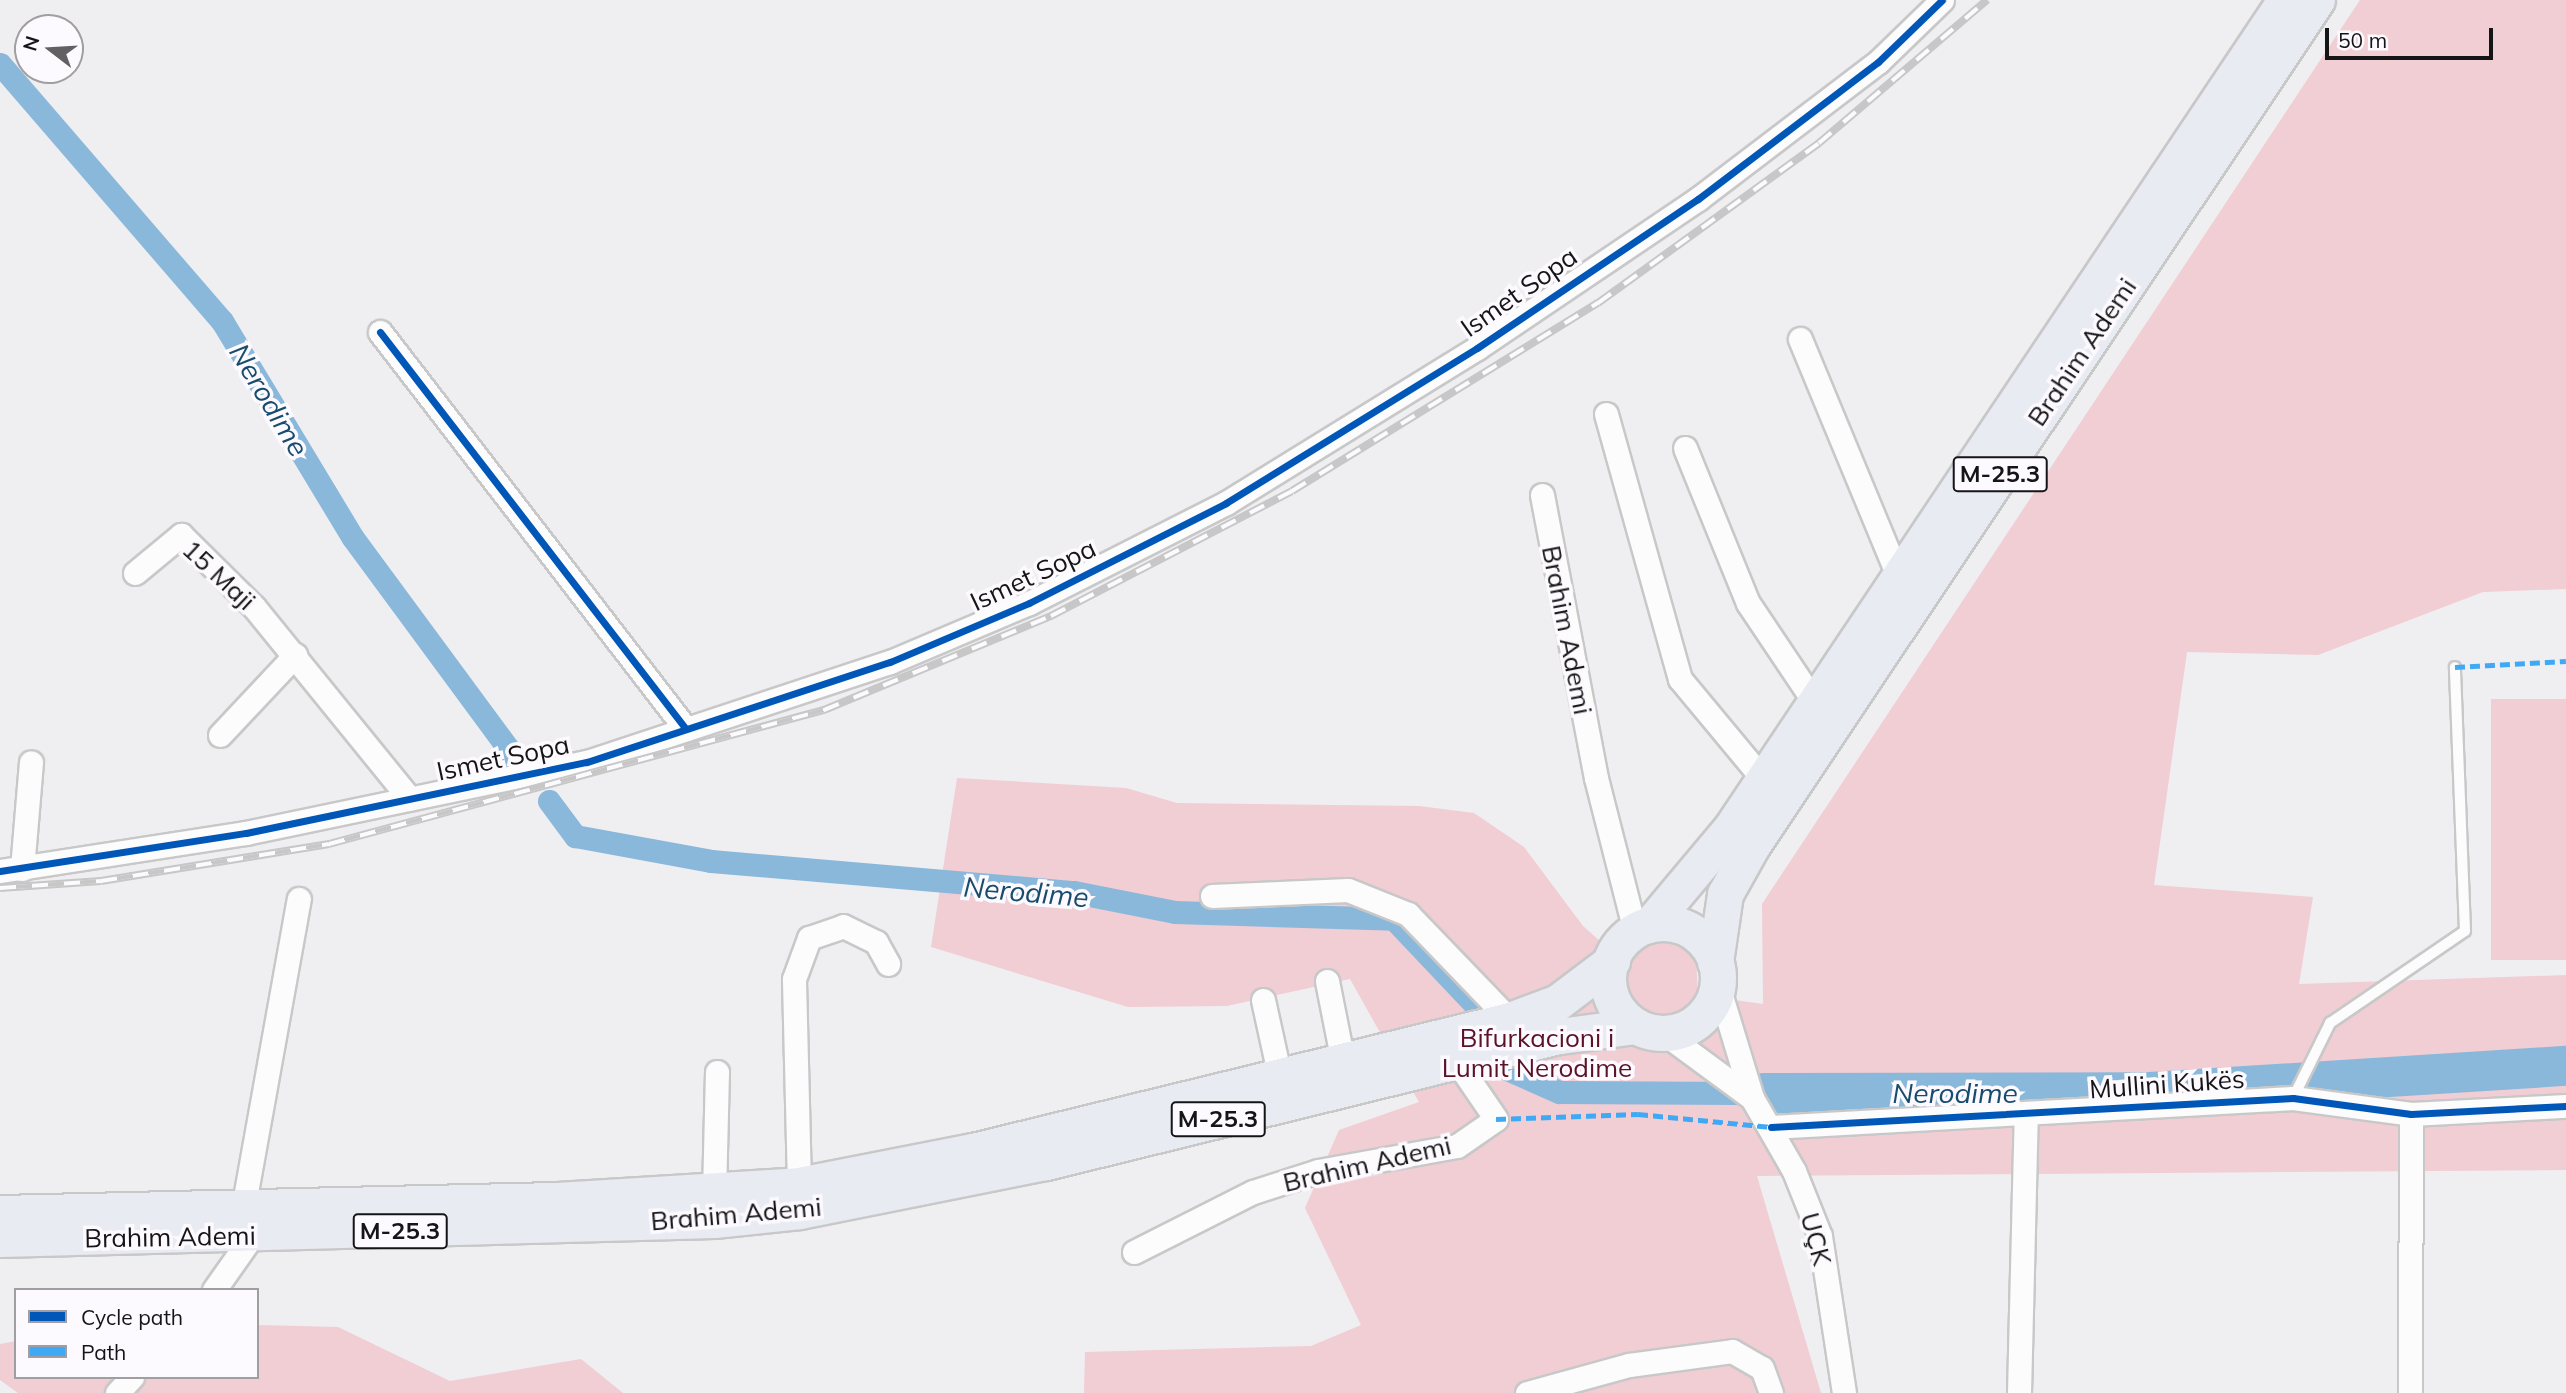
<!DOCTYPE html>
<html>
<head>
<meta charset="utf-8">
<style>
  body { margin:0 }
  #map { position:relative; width:2566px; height:1393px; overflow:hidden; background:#efeef1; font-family:Mulish,sans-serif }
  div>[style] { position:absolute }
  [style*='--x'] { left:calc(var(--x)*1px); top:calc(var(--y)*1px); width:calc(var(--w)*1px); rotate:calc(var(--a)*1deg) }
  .green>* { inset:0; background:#f1cdd4; transform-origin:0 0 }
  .canal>* { height:23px; margin:-11.5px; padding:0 11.5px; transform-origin:11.5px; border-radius:11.5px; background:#89b8db }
  .river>* { height:40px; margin:-20px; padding:0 20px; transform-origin:20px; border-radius:20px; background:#89b8db }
  .roads { filter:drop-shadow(2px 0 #c8c8c9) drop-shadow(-2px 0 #c8c8c9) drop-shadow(0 2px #c8c8c9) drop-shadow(0 -2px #c8c8c9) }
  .lane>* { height:10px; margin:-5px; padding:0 5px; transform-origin:5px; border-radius:5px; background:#fdfcfd }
  .street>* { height:23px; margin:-11.5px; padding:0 11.5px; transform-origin:11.5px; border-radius:11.5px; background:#fdfcfd }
  .primary>* { height:35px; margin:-17.5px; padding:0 17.5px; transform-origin:17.5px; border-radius:17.5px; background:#e9ebf3 }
  .primary>.ring { margin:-17.5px; padding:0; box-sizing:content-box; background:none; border:35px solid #e9ebf3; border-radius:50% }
  .rail>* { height:8px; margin-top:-4px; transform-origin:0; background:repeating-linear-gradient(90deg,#fcfafe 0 16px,#c7c7c7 0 32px); box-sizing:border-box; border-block:2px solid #c7c7c7 }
  .quiet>* { height:5px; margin-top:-2.5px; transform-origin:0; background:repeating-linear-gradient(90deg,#3fa9f5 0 10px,transparent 0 15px) }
  .cycleway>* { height:7px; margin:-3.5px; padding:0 3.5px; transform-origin:3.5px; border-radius:3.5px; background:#0057b8 }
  span { translate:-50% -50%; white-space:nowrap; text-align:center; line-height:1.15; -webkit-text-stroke:7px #fcfafe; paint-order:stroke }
  .shield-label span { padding:2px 5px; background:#fcfafe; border:2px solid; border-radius:5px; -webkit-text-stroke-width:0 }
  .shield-label { font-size:24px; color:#151416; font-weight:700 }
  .street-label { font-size:26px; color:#151416 }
  .park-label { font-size:26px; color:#5a1227 }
  .water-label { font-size:28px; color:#184c6e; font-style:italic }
  .legend { position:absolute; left:14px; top:1288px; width:245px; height:91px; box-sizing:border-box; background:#fcfafe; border:2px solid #a09ea1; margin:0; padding:9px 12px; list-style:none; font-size:21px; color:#151416 }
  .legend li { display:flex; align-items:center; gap:14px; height:35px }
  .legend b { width:35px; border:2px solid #a09ea1 }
  .north { position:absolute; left:14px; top:14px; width:70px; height:70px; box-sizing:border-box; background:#fcfafe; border:2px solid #a09ea1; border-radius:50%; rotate:287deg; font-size:19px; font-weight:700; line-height:28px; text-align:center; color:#151416 }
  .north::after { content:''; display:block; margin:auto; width:24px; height:32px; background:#616063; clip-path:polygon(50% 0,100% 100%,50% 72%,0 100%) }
  .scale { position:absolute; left:2325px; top:28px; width:168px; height:32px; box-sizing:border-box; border:4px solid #151416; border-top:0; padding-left:9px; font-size:21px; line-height:24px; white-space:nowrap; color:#151416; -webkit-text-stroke:5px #fcfafe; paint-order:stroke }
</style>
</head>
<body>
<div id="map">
  <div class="green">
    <div style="clip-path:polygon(2360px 0,2566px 0,2566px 589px,2483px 592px,2318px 655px,2187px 652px,2154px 885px,2313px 897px,2299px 984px,2566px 975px,2566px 1170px,1757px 1176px,1821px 1393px,1084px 1393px,1085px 1352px,1311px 1346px,1361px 1325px,1305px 1208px,1339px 1130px,1419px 1102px,1350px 979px,1227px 1006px,1128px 1007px,931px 947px,957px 778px,1126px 788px,1177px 803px,1419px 806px,1474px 813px,1524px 847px,1583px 926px,1627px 965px,1650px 942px,1675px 942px,1696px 958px,1698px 995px,1763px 1004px,1762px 904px)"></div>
    <div style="left:2566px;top:699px;width:261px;height:75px;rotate:90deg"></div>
    <div style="clip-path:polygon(257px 1325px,338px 1327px,450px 1381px,581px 1359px,623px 1393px,18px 1393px,0 1380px,0 1344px,16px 1341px,16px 1377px,257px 1377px)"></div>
  </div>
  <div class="canal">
    <div style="--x:0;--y:64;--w:340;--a:49.2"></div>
    <div style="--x:222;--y:321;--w:253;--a:58.9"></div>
    <div style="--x:353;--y:538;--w:271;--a:53.6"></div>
    <div style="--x:549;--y:801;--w:44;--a:53.4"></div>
    <div style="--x:575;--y:836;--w:138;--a:10.4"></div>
    <div style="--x:711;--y:861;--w:364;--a:4.9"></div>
    <div style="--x:1074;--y:892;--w:103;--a:11.2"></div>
    <div style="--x:1175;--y:912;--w:219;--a:1.8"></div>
    <div style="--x:1394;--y:919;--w:128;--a:46.6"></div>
    <div style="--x:1509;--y:1070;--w:55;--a:23.7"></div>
    <div style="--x:1559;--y:1092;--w:178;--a:0.3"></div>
  </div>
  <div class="river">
    <div style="--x:1763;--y:1093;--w:387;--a:-0.1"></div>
    <div style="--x:2150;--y:1092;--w:417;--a:-3.6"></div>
  </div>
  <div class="roads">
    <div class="lane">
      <div style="--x:2293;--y:1098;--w:84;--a:-63.7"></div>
      <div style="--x:2330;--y:1023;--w:163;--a:-34.3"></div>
      <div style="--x:2465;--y:931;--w:264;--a:-92.2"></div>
    </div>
    <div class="street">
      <div style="--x:380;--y:332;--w:501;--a:52.38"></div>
      <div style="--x:1800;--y:339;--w:259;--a:67.5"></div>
      <div style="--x:1606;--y:414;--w:275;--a:74.4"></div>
      <div style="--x:1680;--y:679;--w:130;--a:50.3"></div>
      <div style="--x:1685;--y:448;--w:167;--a:67.9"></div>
      <div style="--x:1748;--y:603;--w:120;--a:56.2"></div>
      <div style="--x:1542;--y:495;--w:288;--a:79.2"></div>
      <div style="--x:1596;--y:778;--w:154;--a:75.7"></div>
      <div style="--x:135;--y:573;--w:60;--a:-39.6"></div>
      <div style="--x:181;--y:535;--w:103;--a:44.6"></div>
      <div style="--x:254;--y:607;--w:247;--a:50.9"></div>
      <div style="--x:220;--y:735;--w:110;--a:-46.8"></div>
      <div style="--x:22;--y:869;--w:107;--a:-85.2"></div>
      <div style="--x:0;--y:871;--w:249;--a:-8.8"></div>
      <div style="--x:246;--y:833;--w:348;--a:-11.8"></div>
      <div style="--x:587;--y:762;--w:319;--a:-18.3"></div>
      <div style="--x:890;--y:662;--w:151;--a:-23"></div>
      <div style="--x:1029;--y:603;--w:221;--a:-26.9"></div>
      <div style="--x:1226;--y:503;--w:295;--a:-31.7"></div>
      <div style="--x:1477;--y:348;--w:267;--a:-34"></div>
      <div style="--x:1698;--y:199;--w:226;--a:-37.3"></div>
      <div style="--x:1878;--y:62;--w:89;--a:-44.1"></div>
      <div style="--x:1212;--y:896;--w:136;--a:-2.5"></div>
      <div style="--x:1348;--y:890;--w:65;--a:21.8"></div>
      <div style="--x:1408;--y:914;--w:147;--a:46.1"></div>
      <div style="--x:1327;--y:981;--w:83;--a:78.8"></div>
      <div style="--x:1718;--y:986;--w:117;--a:73.1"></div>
      <div style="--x:1752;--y:1098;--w:84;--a:60.1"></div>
      <div style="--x:1794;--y:1171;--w:70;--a:68.2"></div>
      <div style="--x:1820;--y:1236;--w:159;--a:81.3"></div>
      <div style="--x:1263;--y:1000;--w:79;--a:77.6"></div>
      <div style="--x:1665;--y:1034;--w:108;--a:36.3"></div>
      <div style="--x:1771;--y:1127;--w:523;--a:-3.18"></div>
      <div style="--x:2293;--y:1098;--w:119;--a:7.7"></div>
      <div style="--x:2411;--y:1114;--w:155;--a:-3"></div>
      <div style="--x:799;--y:1185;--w:206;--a:-91.4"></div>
      <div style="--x:794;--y:979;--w:44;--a:-69.9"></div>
      <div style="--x:809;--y:938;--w:36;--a:-19"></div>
      <div style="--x:843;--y:926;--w:37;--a:26"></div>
      <div style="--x:876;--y:942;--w:25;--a:61"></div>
      <div style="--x:714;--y:1194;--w:122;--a:-88.6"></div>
      <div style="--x:243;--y:1209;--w:315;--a:-79.8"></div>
      <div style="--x:1134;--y:1252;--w:133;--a:-26.8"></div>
      <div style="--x:1253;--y:1192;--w:68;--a:-17.9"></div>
      <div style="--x:1318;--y:1171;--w:141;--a:-10.2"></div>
      <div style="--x:1457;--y:1146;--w:47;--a:-34.7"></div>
      <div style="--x:1496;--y:1119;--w:69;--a:-124.4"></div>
      <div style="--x:214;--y:1290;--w:66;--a:-54.9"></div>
      <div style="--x:117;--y:1393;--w:22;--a:-47"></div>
      <div style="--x:1527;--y:1393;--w:106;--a:-15.4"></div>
      <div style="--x:1629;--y:1365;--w:104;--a:-7.7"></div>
      <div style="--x:1732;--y:1351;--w:34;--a:30"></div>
      <div style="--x:1762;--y:1368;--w:27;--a:70"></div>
      <div style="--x:2019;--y:1393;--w:279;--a:-88.6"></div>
      <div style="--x:2410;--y:1393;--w:279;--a:-89.8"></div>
    </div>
    <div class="primary">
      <div style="--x:1653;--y:921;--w:121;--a:-50"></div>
      <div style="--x:1731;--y:828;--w:996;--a:-56.21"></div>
      <div class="ring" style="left:1608px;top:923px;width:75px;height:75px"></div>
      <div style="--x:1715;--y:962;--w:69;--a:-81.6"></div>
      <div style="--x:1725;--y:894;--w:57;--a:-60.8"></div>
      <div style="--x:1753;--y:844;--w:1015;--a:-56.25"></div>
      <div style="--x:0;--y:1213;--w:557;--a:-1.34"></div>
      <div style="--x:557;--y:1200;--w:242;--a:-3.5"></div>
      <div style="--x:799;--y:1185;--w:177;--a:-11.1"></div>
      <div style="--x:973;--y:1151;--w:553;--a:-13.71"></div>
      <div style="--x:1510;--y:1020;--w:51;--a:-20.6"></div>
      <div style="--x:1558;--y:1002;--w:68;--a:-37.2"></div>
      <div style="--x:0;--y:1239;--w:714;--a:-1.52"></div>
      <div style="--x:714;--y:1220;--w:86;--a:-6"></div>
      <div style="--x:800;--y:1211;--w:251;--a:-11.3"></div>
      <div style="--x:1046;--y:1162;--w:528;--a:-13.8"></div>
      <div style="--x:1559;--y:1036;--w:77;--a:-7.5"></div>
    </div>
  </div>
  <div class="rail">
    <div style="--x:0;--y:888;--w:101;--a:-4"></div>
    <div style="--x:101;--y:881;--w:231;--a:-9.2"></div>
    <div style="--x:329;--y:844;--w:513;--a:-15.15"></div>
    <div style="--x:824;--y:710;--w:246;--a:-22.5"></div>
    <div style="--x:1051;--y:616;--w:271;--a:-27.4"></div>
    <div style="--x:1292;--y:491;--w:359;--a:-31.6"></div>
    <div style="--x:1598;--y:303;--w:273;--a:-35.9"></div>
    <div style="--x:1819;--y:143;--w:221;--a:-40.4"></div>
  </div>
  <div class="quiet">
    <div style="--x:2455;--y:667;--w:111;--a:-3.1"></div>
    <div style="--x:1496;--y:1119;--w:142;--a:-2"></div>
    <div style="--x:1638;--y:1114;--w:134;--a:5.6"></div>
  </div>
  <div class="cycleway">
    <div style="--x:380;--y:332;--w:501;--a:52.38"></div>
    <div style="--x:0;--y:871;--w:249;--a:-8.8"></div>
    <div style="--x:246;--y:833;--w:348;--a:-11.8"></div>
    <div style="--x:587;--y:762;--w:319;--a:-18.3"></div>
    <div style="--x:890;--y:662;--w:151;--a:-23"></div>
    <div style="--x:1029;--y:603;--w:221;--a:-26.9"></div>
    <div style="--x:1226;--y:503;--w:295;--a:-31.7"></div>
    <div style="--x:1477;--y:348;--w:267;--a:-34"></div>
    <div style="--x:1698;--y:199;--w:226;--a:-37.3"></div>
    <div style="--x:1878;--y:62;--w:89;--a:-44.1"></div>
    <div style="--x:1771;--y:1127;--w:523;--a:-3.18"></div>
    <div style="--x:2293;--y:1098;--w:119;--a:7.7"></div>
    <div style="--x:2411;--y:1114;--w:155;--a:-3"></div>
  </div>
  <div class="shield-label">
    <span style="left:2000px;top:474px">M-25.3</span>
    <span style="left:1218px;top:1119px">M-25.3</span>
    <span style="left:400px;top:1231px">M-25.3</span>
  </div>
  <div class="street-label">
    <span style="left:1519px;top:292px;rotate:-35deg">Ismet Sopa</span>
    <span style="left:2082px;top:352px;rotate:-56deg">Brahim Ademi</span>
    <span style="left:219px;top:575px;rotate:43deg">15 Maji</span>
    <span style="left:1033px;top:575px;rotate:-25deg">Ismet Sopa</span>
    <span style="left:1567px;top:630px;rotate:79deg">Brahim Ademi</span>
    <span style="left:503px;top:758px;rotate:-12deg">Ismet Sopa</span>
    <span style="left:2167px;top:1084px;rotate:-4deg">Mullini Kukës</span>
    <span style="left:1367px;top:1164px;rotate:-13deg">Brahim Ademi</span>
    <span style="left:736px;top:1214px;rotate:-5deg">Brahim Ademi</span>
    <span style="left:170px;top:1237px;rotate:-1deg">Brahim Ademi</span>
    <span style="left:1816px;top:1239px;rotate:75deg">UÇK</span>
  </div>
  <div class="park-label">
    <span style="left:1537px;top:1053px">Bifurkacioni i<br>Lumit Nerodime</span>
  </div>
  <div class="water-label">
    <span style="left:269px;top:400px;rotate:59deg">Nerodime</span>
    <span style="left:1026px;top:892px;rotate:5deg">Nerodime</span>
    <span style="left:1955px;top:1093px">Nerodime</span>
  </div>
  <ul class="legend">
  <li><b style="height:9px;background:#0057b8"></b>Cycle path</li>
  <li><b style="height:9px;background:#3fa9f5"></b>Path</li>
  </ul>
  <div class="north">N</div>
  <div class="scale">50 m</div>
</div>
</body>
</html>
